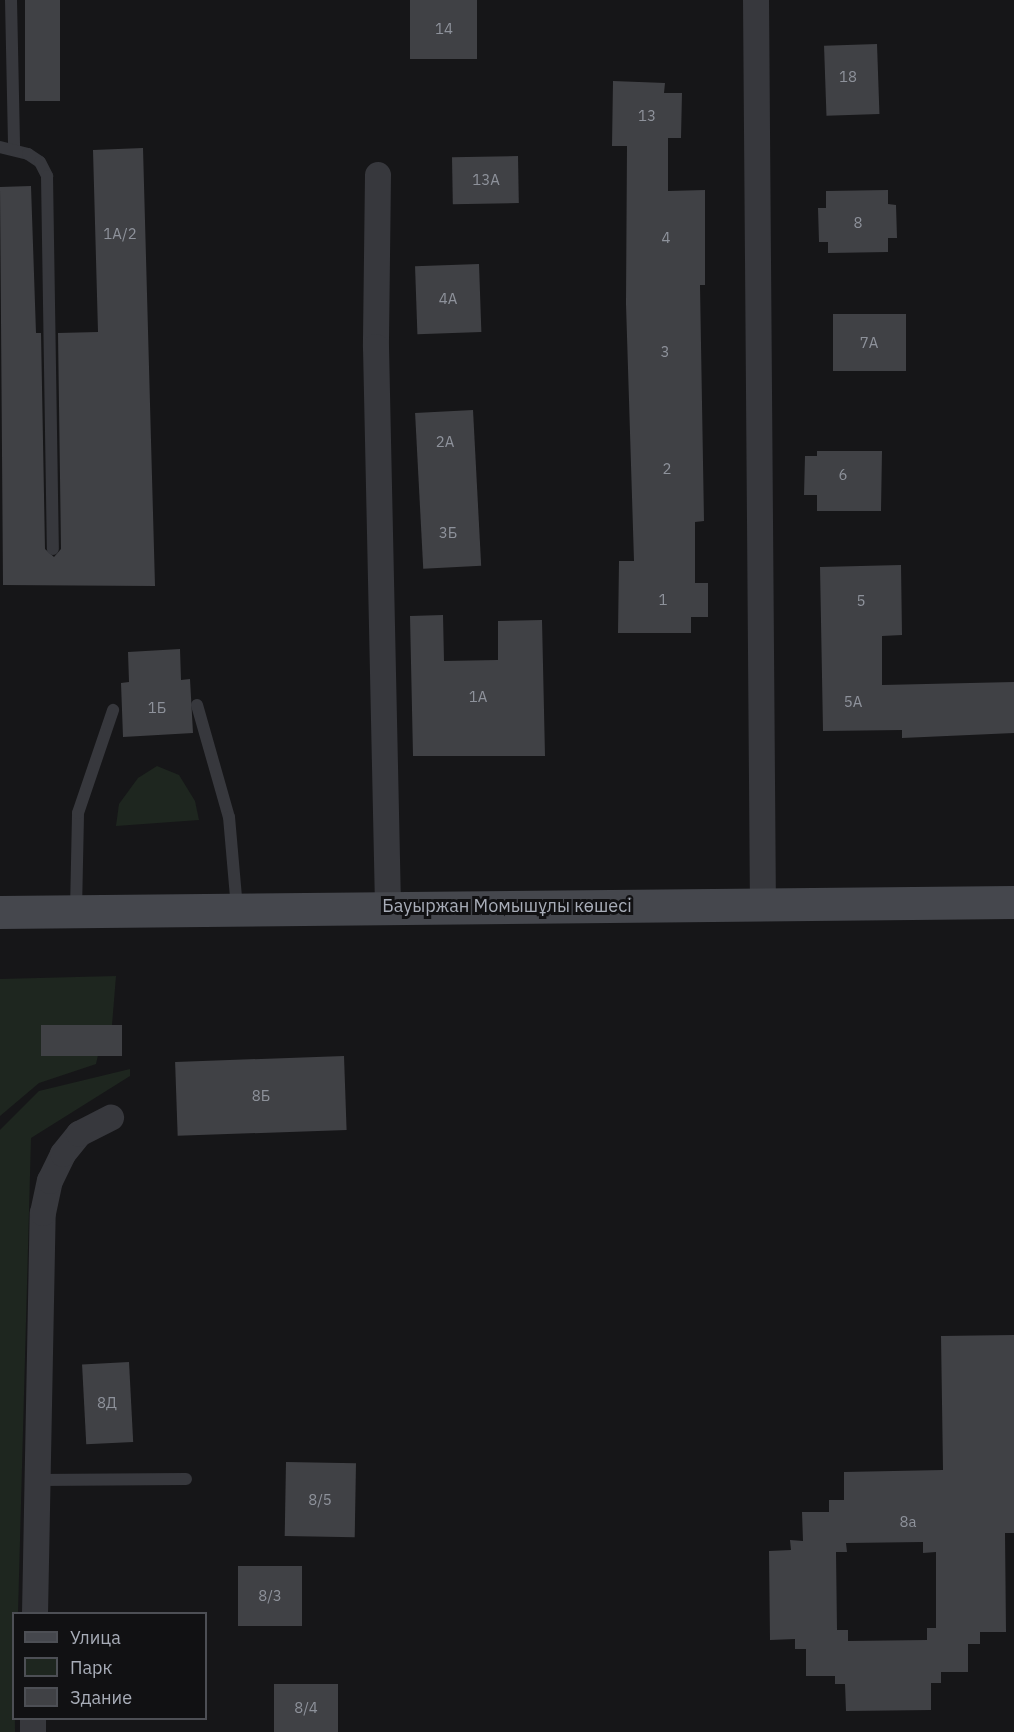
<!DOCTYPE html>
<html>
<head>
<meta charset="utf-8">
<style>
  body { margin:0 }
  #map { position:relative; width:1014px; height:1732px; overflow:hidden; background:#161618; font-family:"IBM Plex Sans",sans-serif }
  div>[style] { position:absolute }
  [style*='--x'] { left:calc(var(--x)*1px); top:calc(var(--y)*1px); width:calc(var(--w)*1px); rotate:calc(var(--a)*1deg) }
  .green>* { inset:0; background:#1e261f }
  .building>* { inset:0; background:#404145; transform-origin:0 0 }
  .lane>* { height:12px; margin:-6px; padding:0 6px; transform-origin:6px; border-radius:6px; background:#37383d }
  .street>* { height:26px; margin:-13px; padding:0 13px; transform-origin:13px; border-radius:13px; background:#37383d }
  .secondary>* { height:33px; margin:-16.5px; padding:0 16.5px; transform-origin:16.5px; border-radius:16.5px; background:#45474d }
  span { translate:-50% -50%; white-space:nowrap; text-align:center; line-height:1.15; -webkit-text-stroke:6px #111113; paint-order:stroke }
  .number-label { font-size:15px; color:#8e929b }
  .number-label span { -webkit-text-stroke-width:0 }
  .street-label { font-size:18px; color:#a8adb8 }
  .legend { position:absolute; left:12px; top:1612px; width:195px; height:108px; box-sizing:border-box; background:#111113; border:2px solid #4d4f55; margin:0; padding:8px 10px; list-style:none; font-size:18px; color:#a8adb8 }
  .legend li { display:flex; align-items:center; gap:12px; height:30px }
  .legend b { width:30px; border:2px solid #4d4f55 }
</style>
</head>
<body>
<div id="map">
  <div class="green">
    <div style="clip-path:polygon(157px 766px,179px 775px,195px 801px,199px 820px,116px 826px,119px 804px,138px 778px)"></div>
    <div style="clip-path:polygon(116px 976px,112px 1025px,41px 1026px,41px 1056px,98px 1055px,96px 1064px,39px 1083px,0 1116px,0 979px)"></div>
    <div style="clip-path:polygon(130px 1069px,130px 1076px,31px 1138px,18px 1613px,14px 1614px,15px 1732px,0 1732px,0 1130px,39px 1091px)"></div>
  </div>
  <div class="building">
    <div style="left:25px;top:0;width:35px;height:101px"></div>
    <div style="left:410px;top:0;width:67px;height:59px"></div>
    <div style="left:877px;top:44px;width:70px;height:53px;rotate:88deg"></div>
    <div style="clip-path:polygon(613px 81px,665px 83px,664px 93px,682px 93px,681px 138px,668px 138px,668px 191px,705px 190px,705px 285px,700px 285px,704px 521px,695px 522px,695px 583px,708px 583px,708px 617px,691px 617px,691px 633px,618px 633px,619px 561px,634px 561px,626px 304px,627px 146px,612px 146px)"></div>
    <div style="clip-path:polygon(143px 148px,155px 586px,3px 585px,0 187px,31px 186px,36px 333px,41px 333px,45px 549px,54px 557px,61px 549px,58px 333px,98px 332px,93px 150px)"></div>
    <div style="left:518px;top:156px;width:47px;height:66px;rotate:89deg"></div>
    <div style="clip-path:polygon(888px 190px,888px 204px,896px 205px,897px 238px,888px 238px,888px 252px,828px 253px,828px 242px,819px 242px,818px 208px,826px 208px,826px 191px)"></div>
    <div style="left:479px;top:264px;width:68px;height:64px;rotate:88deg"></div>
    <div style="left:833px;top:314px;width:73px;height:57px"></div>
    <div style="left:473px;top:410px;width:156px;height:58px;rotate:87deg"></div>
    <div style="clip-path:polygon(817px 451px,882px 451px,881px 511px,817px 511px,817px 495px,804px 495px,805px 456px,817px 456px)"></div>
    <div style="clip-path:polygon(901px 565px,902px 635px,882px 636px,882px 685px,1014px 682px,1014px 733px,902px 738px,902px 730px,823px 731px,820px 567px)"></div>
    <div style="clip-path:polygon(443px 615px,444px 661px,498px 660px,498px 621px,542px 620px,545px 756px,413px 756px,410px 616px)"></div>
    <div style="clip-path:polygon(180px 649px,181px 680px,190px 679px,193px 733px,123px 737px,121px 683px,129px 682px,128px 652px)"></div>
    <div style="left:41px;top:1025px;width:81px;height:31px"></div>
    <div style="left:344px;top:1056px;width:74px;height:169px;rotate:88deg"></div>
    <div style="clip-path:polygon(evenodd,1014px 1335px,1014px 1533px,1005px 1533px,1006px 1632px,980px 1632px,980px 1644px,968px 1644px,968px 1672px,941px 1672px,941px 1683px,931px 1683px,931px 1710px,846px 1711px,845px 1684px,835px 1684px,835px 1676px,806px 1676px,806px 1649px,795px 1649px,795px 1639px,770px 1640px,769px 1551px,791px 1550px,790px 1540px,803px 1541px,802px 1512px,829px 1512px,829px 1500px,844px 1500px,844px 1472px,943px 1470px,941px 1336px,1014px 1335px,923px 1542px,923px 1553px,936px 1552px,936px 1628px,927px 1628px,927px 1640px,848px 1641px,848px 1630px,837px 1630px,836px 1552px,847px 1552px,846px 1543px,923px 1542px)"></div>
    <div style="left:129px;top:1362px;width:80px;height:47px;rotate:87deg"></div>
    <div style="left:286px;top:1462px;width:70px;height:74px;rotate:1deg"></div>
    <div style="left:238px;top:1566px;width:64px;height:60px"></div>
    <div style="left:274px;top:1684px;width:64px;height:48px"></div>
  </div>
  <div class="lane">
    <div style="--x:11;--y:0;--w:149;--a:88.8"></div>
    <div style="--x:0;--y:147;--w:29;--a:14"></div>
    <div style="--x:28;--y:154;--w:14;--a:34"></div>
    <div style="--x:40;--y:162;--w:16;--a:63"></div>
    <div style="--x:47;--y:176;--w:373;--a:89.1"></div>
    <div style="--x:197;--y:705;--w:116;--a:74.1"></div>
    <div style="--x:229;--y:817;--w:92;--a:85"></div>
    <div style="--x:76;--y:910;--w:97;--a:-88.8"></div>
    <div style="--x:78;--y:813;--w:109;--a:-71.2"></div>
    <div style="--x:37;--y:1480;--w:149;--a:-0.4"></div>
  </div>
  <div class="street">
    <div style="--x:756;--y:0;--w:904;--a:89.56"></div>
    <div style="--x:378;--y:175;--w:172;--a:90.7"></div>
    <div style="--x:376;--y:347;--w:560;--a:88.77"></div>
    <div style="--x:35;--y:1614;--w:401;--a:-88.9"></div>
    <div style="--x:43;--y:1213;--w:33;--a:-78"></div>
    <div style="--x:50;--y:1181;--w:30;--a:-64"></div>
    <div style="--x:63;--y:1154;--w:26;--a:-51"></div>
    <div style="--x:79;--y:1134;--w:36;--a:-27"></div>
    <div style="--x:33;--y:1732;--w:14;--a:-90"></div>
  </div>
  <div class="secondary">
    <div style="--x:0;--y:912;--w:1014;--a:-0.57"></div>
  </div>
  <div class="number-label">
    <span style="left:444px;top:29px">14</span>
    <span style="left:848px;top:77px">18</span>
    <span style="left:647px;top:116px">13</span>
    <span style="left:486px;top:180px">13А</span>
    <span style="left:858px;top:223px">8</span>
    <span style="left:120px;top:234px">1А/2</span>
    <span style="left:666px;top:238px">4</span>
    <span style="left:448px;top:299px">4А</span>
    <span style="left:869px;top:343px">7А</span>
    <span style="left:665px;top:352px">3</span>
    <span style="left:445px;top:442px">2А</span>
    <span style="left:667px;top:469px">2</span>
    <span style="left:843px;top:475px">6</span>
    <span style="left:448px;top:533px">3Б</span>
    <span style="left:663px;top:600px">1</span>
    <span style="left:861px;top:601px">5</span>
    <span style="left:478px;top:697px">1А</span>
    <span style="left:853px;top:702px">5А</span>
    <span style="left:157px;top:708px">1Б</span>
    <span style="left:261px;top:1096px">8Б</span>
    <span style="left:107px;top:1403px">8Д</span>
    <span style="left:320px;top:1500px">8/5</span>
    <span style="left:908px;top:1522px">8а</span>
    <span style="left:270px;top:1596px">8/3</span>
    <span style="left:306px;top:1708px">8/4</span>
  </div>
  <div class="street-label">
    <span style="left:507px;top:906px">Бауыржан Момышұлы көшесі</span>
  </div>
  <ul class="legend">
  <li><b style="height:8px;background:#45474d"></b>Улица</li>
  <li><b style="height:16px;background:#1e261f"></b>Парк</li>
  <li><b style="height:16px;background:#404145"></b>Здание</li>
  </ul>
</div>
</body>
</html>
